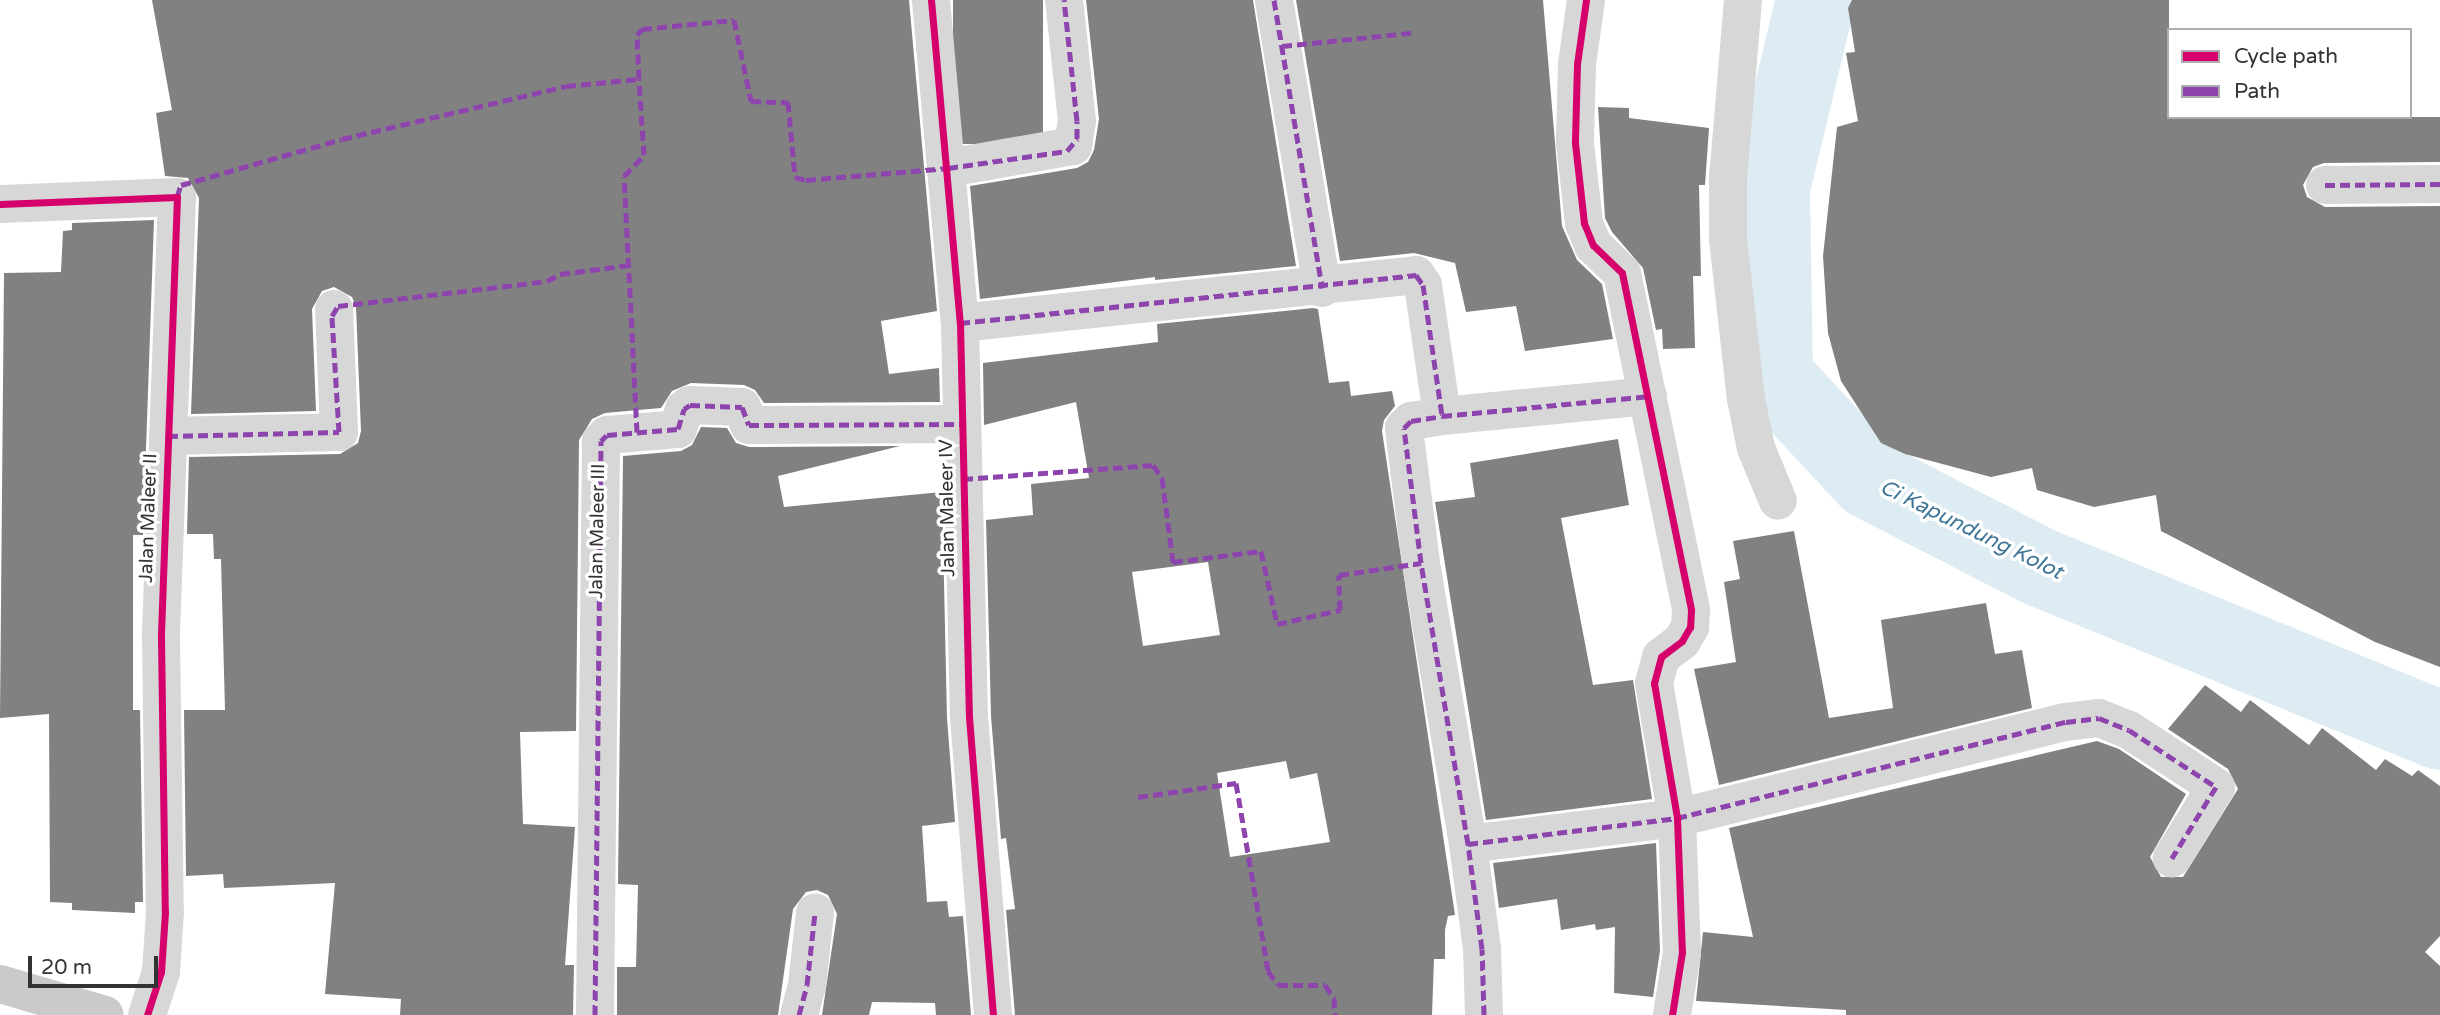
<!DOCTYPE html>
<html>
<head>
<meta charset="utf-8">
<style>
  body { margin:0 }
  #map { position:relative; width:2440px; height:1015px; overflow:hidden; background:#fff; font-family:"Varela Round",sans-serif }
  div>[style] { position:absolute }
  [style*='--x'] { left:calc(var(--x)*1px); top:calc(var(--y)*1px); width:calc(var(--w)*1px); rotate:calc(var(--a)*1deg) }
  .river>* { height:79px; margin:-39.5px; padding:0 39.5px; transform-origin:39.5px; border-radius:39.5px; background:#ddebf3 }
  .building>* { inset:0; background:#818181; transform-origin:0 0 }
  .minor>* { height:38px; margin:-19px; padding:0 19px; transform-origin:19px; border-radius:19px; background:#d7d7d7 }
  .major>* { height:38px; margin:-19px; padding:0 19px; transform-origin:19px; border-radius:19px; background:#cacaca }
  .quiet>* { height:5px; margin-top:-2.5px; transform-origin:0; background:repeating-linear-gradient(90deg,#8e44ad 0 10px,transparent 0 15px) }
  .cycleway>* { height:7px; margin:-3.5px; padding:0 3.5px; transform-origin:3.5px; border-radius:3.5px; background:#d6006c }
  span { translate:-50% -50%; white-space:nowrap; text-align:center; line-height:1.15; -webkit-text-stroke:7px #fff; paint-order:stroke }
  .street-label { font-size:19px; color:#333 }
  .water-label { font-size:21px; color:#3f7597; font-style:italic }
  .legend { position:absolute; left:2167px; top:28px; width:245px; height:91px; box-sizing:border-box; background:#fff; border:2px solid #adadad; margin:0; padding:9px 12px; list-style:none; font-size:21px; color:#333 }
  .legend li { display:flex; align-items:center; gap:14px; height:35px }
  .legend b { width:35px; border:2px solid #adadad }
  .scale { position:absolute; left:28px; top:956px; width:130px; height:32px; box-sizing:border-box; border:4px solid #333; border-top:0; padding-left:9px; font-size:21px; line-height:24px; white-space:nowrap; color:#333; -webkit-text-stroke:5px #fff; paint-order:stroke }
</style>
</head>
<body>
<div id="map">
  <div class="river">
    <div style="--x:1815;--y:0;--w:193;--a:103.5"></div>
    <div style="--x:1770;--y:188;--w:188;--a:89.1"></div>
    <div style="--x:1773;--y:376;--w:141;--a:47"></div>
    <div style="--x:1869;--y:479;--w:190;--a:27.2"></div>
    <div style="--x:2038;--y:566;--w:434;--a:22.2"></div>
  </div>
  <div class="building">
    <div style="clip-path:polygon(152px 0,909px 0,937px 311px,881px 321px,889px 374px,939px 368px,940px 402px,764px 403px,755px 390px,744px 385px,691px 383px,672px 391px,661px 408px,605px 413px,592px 419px,579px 440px,576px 731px,520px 732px,523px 824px,575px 827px,565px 965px,574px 965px,573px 1015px,400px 1015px,401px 999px,325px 994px,335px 883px,224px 888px,223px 874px,186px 876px,184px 710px,225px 710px,221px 559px,214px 559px,213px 534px,187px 534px,189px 457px,340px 454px,358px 443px,361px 431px,356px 307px,352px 297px,334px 287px,322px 291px,312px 309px,316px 411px,191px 414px,199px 198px,188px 178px,165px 176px,156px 113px,172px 110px)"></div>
    <div style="left:953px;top:0;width:90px;height:144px"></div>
    <div style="clip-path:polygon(1086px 0,1253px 0,1296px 266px,1155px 280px,1155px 277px,980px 299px,970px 186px,1077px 168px,1088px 162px,1094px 150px,1099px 119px)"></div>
    <div style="clip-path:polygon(1296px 0,1543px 0,1562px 226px,1577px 260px,1602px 284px,1613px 339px,1525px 351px,1516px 306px,1466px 312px,1455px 263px,1414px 253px,1340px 261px)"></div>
    <div style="clip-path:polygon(1852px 0,2169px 0,2169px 117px,2440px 117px,2440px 162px,2324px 163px,2313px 167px,2303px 185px,2307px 197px,2325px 207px,2440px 206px,2440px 667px,2375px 642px,2161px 531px,2156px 495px,2094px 507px,2037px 490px,2032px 468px,1991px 477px,1905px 454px,1881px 443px,1841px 381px,1828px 333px,1823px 256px,1837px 127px,1858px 121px,1846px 53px,1855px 52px,1848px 8px)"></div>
    <div style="clip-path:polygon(1598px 107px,1629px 108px,1629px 118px,1709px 128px,1705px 185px,1699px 185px,1701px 276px,1693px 276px,1695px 348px,1663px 349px,1662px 329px,1656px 330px,1643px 268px,1612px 232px,1605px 218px)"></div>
    <div style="clip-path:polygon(154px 220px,143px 535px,133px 535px,133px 710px,140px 710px,143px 902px,135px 902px,135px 913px,72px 910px,72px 903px,50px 902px,49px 714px,0 718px,4px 273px,61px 272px,63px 231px,72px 230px,72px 223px)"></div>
    <div style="clip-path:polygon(evenodd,1313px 308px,1318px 309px,1329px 383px,1349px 381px,1351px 396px,1392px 391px,1395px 406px,1384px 420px,1382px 431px,1455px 915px,1448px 916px,1445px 930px,1445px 959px,1434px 959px,1432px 1015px,1015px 1015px,1006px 910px,1015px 909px,1006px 838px,1001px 839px,991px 716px,986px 520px,1033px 515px,1031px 484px,1089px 478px,1076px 402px,984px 425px,983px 363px,1158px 342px,1157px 324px,1313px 308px,1208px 562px,1220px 635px,1143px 646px,1132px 572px,1208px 562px,1313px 308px,1286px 761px,1290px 779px,1317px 773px,1330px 842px,1230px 857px,1217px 773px,1286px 761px)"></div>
    <div style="clip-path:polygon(701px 427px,727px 428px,736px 443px,749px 447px,900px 446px,778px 476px,784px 507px,942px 492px,947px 718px,955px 822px,922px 826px,927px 902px,947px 901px,949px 917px,963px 916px,971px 1015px,936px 1015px,935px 1003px,872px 1002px,869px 1015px,822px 1015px,837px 914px,828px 895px,817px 890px,806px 892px,793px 909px,778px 1015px,617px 1015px,617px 967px,636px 967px,638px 885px,618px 884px,623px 456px,681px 451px,692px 445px)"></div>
    <div style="clip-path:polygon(1618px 439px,1629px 505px,1561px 518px,1593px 685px,1633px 680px,1652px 799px,1486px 820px,1435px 502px,1475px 497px,1470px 463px)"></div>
    <div style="clip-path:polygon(1794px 531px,1829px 718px,1893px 708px,1881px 620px,1986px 603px,1995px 654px,2022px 650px,2032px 708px,1719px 785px,1694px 669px,1736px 662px,1724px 582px,1740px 579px,1733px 541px)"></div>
    <div style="clip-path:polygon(2205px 685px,2241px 712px,2250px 700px,2309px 745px,2322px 728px,2376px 770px,2385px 759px,2412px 776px,2418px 770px,2440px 786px,2440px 936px,2425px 952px,2440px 966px,2440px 1015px,1846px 1015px,1846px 1010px,1696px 1001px,1703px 932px,1753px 937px,1729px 828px,2097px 741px,2119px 749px,2186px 794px,2150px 857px,2161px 877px,2183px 877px,2238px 789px,2228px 769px,2168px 729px)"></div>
    <div style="clip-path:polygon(1656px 843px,1660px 951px,1653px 997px,1614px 993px,1615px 927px,1596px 930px,1595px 924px,1561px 930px,1557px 899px,1499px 908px,1493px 863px)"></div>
  </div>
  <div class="minor">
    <div style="--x:931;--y:0;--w:324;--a:84.9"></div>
    <div style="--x:960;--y:323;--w:394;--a:88.7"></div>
    <div style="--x:969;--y:717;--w:299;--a:85.4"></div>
    <div style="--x:1274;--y:0;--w:292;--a:80.5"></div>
    <div style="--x:1586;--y:0;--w:65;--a:98"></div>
    <div style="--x:1577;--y:64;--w:79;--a:91.5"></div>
    <div style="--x:1575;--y:143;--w:81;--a:83.6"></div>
    <div style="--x:1584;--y:223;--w:24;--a:68"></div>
    <div style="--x:1593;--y:245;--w:40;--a:44"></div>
    <div style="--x:1622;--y:273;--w:344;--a:78.4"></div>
    <div style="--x:1691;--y:610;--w:17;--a:93"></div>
    <div style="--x:1690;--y:627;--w:16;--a:120"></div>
    <div style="--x:1682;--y:641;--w:26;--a:143"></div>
    <div style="--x:1661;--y:657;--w:27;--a:105"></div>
    <div style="--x:1654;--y:683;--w:137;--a:80.3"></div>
    <div style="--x:1677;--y:818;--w:134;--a:87.9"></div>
    <div style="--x:1682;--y:952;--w:64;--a:99"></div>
    <div style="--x:1743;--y:0;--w:178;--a:94.8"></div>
    <div style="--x:1728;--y:177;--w:62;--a:90"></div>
    <div style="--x:1728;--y:239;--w:161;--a:83.6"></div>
    <div style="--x:1746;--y:399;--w:50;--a:78.5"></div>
    <div style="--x:1756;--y:448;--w:57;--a:67.5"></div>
    <div style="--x:948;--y:168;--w:127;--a:-10"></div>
    <div style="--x:1073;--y:146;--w:25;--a:-81"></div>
    <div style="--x:1077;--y:121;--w:122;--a:-96.1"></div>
    <div style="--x:2325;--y:185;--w:115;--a:-0.5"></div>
    <div style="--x:0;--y:204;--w:177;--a:-2.3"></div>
    <div style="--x:177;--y:197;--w:441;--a:92.1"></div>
    <div style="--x:161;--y:638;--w:274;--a:89.2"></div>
    <div style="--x:165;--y:912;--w:60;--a:93.8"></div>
    <div style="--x:161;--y:972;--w:45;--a:108"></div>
    <div style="--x:960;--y:323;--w:459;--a:-6"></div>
    <div style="--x:1416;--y:275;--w:12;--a:55"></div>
    <div style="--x:1423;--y:285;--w:132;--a:81.7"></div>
    <div style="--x:168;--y:436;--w:171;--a:-1.3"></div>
    <div style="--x:339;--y:432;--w:123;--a:-92.3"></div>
    <div style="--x:1468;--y:844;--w:211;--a:-7.1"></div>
    <div style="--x:1677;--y:818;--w:401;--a:-13.9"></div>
    <div style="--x:2066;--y:722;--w:33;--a:-7"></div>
    <div style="--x:2099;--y:718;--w:32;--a:22"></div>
    <div style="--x:2129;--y:730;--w:104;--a:33.2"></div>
    <div style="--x:2216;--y:787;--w:84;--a:121.8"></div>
    <div style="--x:595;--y:1015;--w:574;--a:-89.4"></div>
    <div style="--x:601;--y:441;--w:8;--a:-45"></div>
    <div style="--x:607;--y:435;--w:71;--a:-4.8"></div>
    <div style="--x:678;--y:429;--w:21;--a:-73"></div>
    <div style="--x:684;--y:409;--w:7;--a:-34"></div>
    <div style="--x:690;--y:405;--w:52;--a:2.2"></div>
    <div style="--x:742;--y:407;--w:19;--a:69"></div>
    <div style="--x:749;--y:425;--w:213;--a:-0.3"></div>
    <div style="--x:799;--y:1015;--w:31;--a:-75"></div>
    <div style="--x:807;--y:985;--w:73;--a:-83.7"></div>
    <div style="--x:1484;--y:1015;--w:66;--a:-91.7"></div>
    <div style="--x:1482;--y:949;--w:106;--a:-97.6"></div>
    <div style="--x:1468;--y:844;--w:285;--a:-99.5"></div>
    <div style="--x:1421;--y:563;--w:136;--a:-97.2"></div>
    <div style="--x:1404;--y:428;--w:10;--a:-45"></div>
    <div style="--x:1411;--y:421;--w:31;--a:-9"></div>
    <div style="--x:1442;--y:416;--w:207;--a:-5.5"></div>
  </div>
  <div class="major">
    <div style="--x:0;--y:984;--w:109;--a:16.4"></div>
  </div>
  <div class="quiet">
    <div style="--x:1274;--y:0;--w:292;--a:80.5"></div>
    <div style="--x:1282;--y:46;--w:130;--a:-5.8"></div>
    <div style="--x:2325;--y:185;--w:115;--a:-0.5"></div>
    <div style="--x:177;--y:197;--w:13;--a:-72"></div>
    <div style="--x:181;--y:185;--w:167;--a:-15.9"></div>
    <div style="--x:342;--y:139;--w:230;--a:-13.3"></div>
    <div style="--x:566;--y:86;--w:73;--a:-5.5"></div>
    <div style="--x:639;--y:79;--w:44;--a:-92.6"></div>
    <div style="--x:637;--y:35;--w:8;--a:-50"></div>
    <div style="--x:642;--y:29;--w:92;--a:-5.6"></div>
    <div style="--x:734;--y:20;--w:83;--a:78.1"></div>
    <div style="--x:751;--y:101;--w:37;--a:2"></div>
    <div style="--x:788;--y:102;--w:75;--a:84.7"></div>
    <div style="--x:795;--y:177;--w:11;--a:15"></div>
    <div style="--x:806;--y:180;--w:143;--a:-4.8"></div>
    <div style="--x:948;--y:168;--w:120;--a:-8.1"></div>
    <div style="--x:1067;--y:151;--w:16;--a:-50"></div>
    <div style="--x:1077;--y:139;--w:18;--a:-90"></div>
    <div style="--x:1077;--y:121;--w:122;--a:-96.1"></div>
    <div style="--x:960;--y:323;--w:459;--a:-6"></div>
    <div style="--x:1416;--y:275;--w:12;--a:55"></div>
    <div style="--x:1423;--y:285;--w:132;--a:81.7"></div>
    <div style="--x:637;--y:432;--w:256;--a:-92.9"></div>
    <div style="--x:624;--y:176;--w:29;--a:-46"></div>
    <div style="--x:644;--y:155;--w:76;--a:-93.8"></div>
    <div style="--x:168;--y:436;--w:171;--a:-1.3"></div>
    <div style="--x:339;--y:432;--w:116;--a:-93.5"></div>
    <div style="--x:332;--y:316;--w:12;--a:-59"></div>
    <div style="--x:338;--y:306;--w:210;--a:-6.8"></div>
    <div style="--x:547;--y:281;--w:15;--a:-28"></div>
    <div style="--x:560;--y:274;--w:70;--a:-7.4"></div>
    <div style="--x:963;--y:479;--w:191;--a:-4.2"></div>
    <div style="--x:1153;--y:465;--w:16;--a:55"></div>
    <div style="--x:1162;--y:478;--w:85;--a:82.5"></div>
    <div style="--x:1173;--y:562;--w:89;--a:-7.1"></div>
    <div style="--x:1261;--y:551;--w:75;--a:77.6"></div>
    <div style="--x:1277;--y:624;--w:65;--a:-12.5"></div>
    <div style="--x:1340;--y:610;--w:35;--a:-92"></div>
    <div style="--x:1339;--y:575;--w:83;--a:-8.3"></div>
    <div style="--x:1138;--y:797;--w:99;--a:-8.1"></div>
    <div style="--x:1236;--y:783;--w:191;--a:80.3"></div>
    <div style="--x:1268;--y:971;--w:17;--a:54"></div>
    <div style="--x:1278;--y:985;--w:47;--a:0"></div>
    <div style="--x:1325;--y:985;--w:16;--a:55"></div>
    <div style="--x:1334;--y:998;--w:17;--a:87"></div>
    <div style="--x:1468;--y:844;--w:211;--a:-7.1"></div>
    <div style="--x:1677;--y:818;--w:401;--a:-13.9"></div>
    <div style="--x:2066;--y:722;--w:33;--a:-7"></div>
    <div style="--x:2099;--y:718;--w:32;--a:22"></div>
    <div style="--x:2129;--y:730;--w:104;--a:33.2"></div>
    <div style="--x:2216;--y:787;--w:84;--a:121.8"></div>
    <div style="--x:595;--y:1015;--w:574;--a:-89.4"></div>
    <div style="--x:601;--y:441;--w:8;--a:-45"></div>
    <div style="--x:607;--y:435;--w:71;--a:-4.8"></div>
    <div style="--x:678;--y:429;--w:21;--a:-73"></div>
    <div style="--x:684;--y:409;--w:7;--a:-34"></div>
    <div style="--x:690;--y:405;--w:52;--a:2.2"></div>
    <div style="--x:742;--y:407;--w:19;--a:69"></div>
    <div style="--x:749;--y:425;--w:213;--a:-0.3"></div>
    <div style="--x:799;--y:1015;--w:31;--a:-75"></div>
    <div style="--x:807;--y:985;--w:73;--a:-83.7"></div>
    <div style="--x:1484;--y:1015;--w:66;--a:-91.7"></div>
    <div style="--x:1482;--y:949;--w:106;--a:-97.6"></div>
    <div style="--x:1468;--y:844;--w:285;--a:-99.5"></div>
    <div style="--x:1421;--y:563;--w:136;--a:-97.2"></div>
    <div style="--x:1404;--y:428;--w:10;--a:-45"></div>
    <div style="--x:1411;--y:421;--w:31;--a:-9"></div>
    <div style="--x:1442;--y:416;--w:207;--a:-5.5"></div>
  </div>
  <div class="cycleway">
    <div style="--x:931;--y:0;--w:324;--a:84.9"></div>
    <div style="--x:960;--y:323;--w:394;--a:88.7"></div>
    <div style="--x:969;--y:717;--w:299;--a:85.4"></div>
    <div style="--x:1586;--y:0;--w:65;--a:98"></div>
    <div style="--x:1577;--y:64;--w:79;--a:91.5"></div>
    <div style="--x:1575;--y:143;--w:81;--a:83.6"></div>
    <div style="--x:1584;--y:223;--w:24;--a:68"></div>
    <div style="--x:1593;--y:245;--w:40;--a:44"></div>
    <div style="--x:1622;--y:273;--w:344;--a:78.4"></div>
    <div style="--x:1691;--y:610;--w:17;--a:93"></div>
    <div style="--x:1690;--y:627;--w:16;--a:120"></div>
    <div style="--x:1682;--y:641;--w:26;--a:143"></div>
    <div style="--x:1661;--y:657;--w:27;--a:105"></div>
    <div style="--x:1654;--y:683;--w:137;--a:80.3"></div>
    <div style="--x:1677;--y:818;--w:134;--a:87.9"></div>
    <div style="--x:1682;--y:952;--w:64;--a:99"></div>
    <div style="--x:0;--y:204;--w:177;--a:-2.3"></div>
    <div style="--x:177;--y:197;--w:441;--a:92.1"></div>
    <div style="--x:161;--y:638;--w:274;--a:89.2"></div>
    <div style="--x:165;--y:912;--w:60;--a:93.8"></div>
    <div style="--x:161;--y:972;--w:45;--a:108"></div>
  </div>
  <div class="street-label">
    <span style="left:948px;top:508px;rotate:-91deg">Jalan Maleer IV</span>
    <span style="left:149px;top:518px;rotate:-88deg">Jalan Maleer II</span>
    <span style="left:598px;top:531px;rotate:-89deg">Jalan Maleer III</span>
  </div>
  <div class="water-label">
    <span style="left:1971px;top:530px;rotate:26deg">Ci Kapundung Kolot</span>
  </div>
  <ul class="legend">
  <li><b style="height:9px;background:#d6006c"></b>Cycle path</li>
  <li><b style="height:9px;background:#8e44ad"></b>Path</li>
  </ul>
  <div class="scale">20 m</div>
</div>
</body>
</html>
